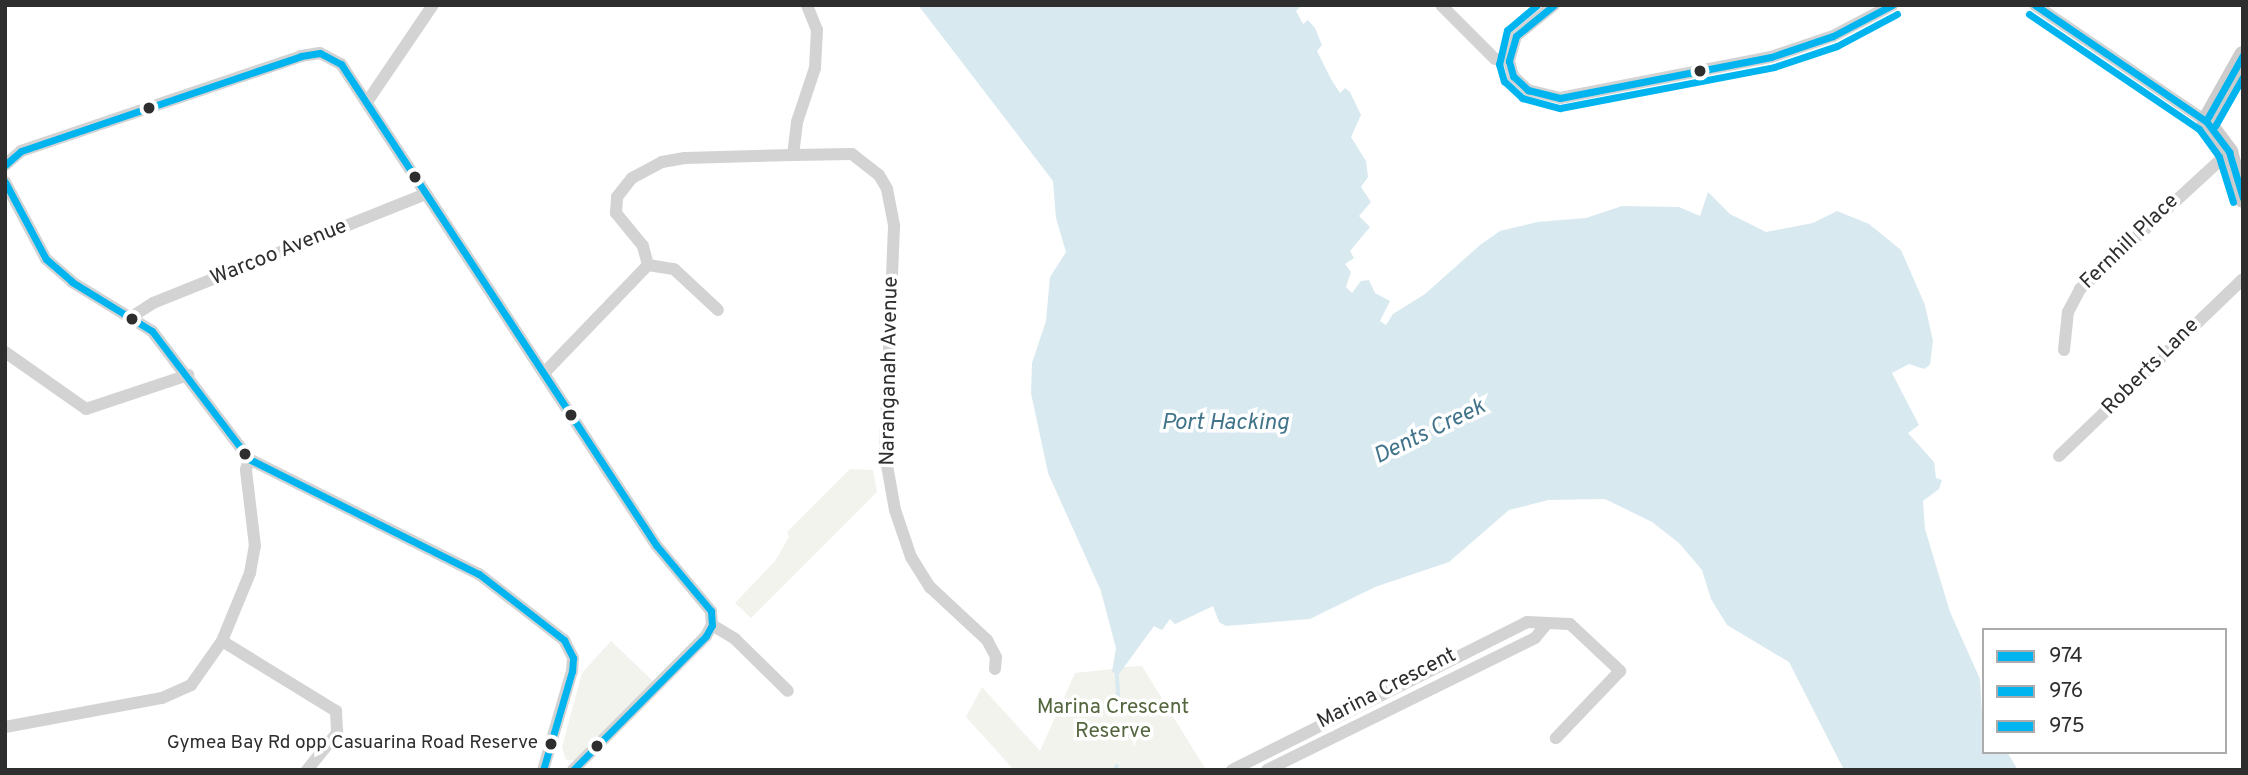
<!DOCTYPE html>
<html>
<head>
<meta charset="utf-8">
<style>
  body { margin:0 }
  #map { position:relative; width:2248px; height:775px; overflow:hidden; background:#fff; font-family:Overpass,sans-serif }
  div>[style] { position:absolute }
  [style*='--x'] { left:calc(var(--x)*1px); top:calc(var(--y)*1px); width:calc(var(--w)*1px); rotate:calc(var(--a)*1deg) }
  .green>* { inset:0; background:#f1f3ec }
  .water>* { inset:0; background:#d9e9f0 }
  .stream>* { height:3.5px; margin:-1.75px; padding:0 1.75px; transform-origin:1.75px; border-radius:1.75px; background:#d9e9f0 }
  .street>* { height:12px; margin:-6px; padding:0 6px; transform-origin:6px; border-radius:6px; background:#d3d3d3 }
  .secondary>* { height:18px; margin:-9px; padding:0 9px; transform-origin:9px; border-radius:9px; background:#ccc }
  .bus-1>* { height:7px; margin:-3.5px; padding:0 3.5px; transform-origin:3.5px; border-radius:3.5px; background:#00b5ef }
  .bus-2>* { height:7px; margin:-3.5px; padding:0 3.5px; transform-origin:3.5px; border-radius:3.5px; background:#00b5ef }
  .bus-3>* { height:7px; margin:-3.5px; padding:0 3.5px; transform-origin:3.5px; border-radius:3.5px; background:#00b5ef }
  .dots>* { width:19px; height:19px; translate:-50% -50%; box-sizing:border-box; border:4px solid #fff; border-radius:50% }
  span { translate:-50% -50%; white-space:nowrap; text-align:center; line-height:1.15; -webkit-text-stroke:7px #fff; paint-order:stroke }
  .bus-label { font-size:19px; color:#2e2e2e }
  .right { translate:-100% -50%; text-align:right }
  .street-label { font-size:21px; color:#2e2e2e }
  .park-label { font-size:21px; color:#54663e }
  .water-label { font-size:23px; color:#41748b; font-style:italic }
  .frame { position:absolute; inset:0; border:7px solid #2e2e2e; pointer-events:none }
  .legend { position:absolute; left:1982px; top:628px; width:245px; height:126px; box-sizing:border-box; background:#fff; border:2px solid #ababab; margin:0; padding:9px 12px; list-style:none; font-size:21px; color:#2e2e2e }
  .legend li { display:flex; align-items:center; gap:14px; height:35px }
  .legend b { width:35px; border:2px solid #ababab }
</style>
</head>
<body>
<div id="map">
  <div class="green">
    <div style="clip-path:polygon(850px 469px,873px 470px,877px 492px,751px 618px,735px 603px,775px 561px,789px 537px,787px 532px)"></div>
    <div style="clip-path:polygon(1086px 557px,1213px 606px,1175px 624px,1170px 619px,1162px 630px,1154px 626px,1123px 667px,1142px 666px,1206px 770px,1014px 770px,966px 717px,982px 687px,1040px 751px,1075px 673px,1113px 669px,1116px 648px,1101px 591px)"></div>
    <div style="clip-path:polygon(611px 641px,653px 681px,576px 760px,566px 760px,562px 747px,582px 673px)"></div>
  </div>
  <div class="water">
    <div style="clip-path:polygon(918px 5px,1302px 5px,1296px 11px,1303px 24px,1308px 20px,1315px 28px,1322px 45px,1317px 51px,1331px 79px,1340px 93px,1345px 88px,1350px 92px,1361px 115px,1351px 137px,1366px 161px,1368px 177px,1361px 187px,1371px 202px,1359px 216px,1370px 227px,1350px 251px,1354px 258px,1345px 264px,1351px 272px,1346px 287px,1352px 293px,1361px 281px,1369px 280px,1375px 293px,1390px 301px,1380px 321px,1386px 325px,1393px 314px,1425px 294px,1480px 245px,1500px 231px,1537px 222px,1586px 218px,1622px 206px,1679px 207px,1700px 216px,1708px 192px,1730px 214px,1766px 232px,1813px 223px,1837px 211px,1869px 224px,1901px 250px,1925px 305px,1933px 341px,1930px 365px,1924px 369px,1909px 364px,1892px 373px,1919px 425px,1908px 433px,1934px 462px,1936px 478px,1942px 480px,1939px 489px,1923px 501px,1925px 529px,1950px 612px,1980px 679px,1984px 752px,2007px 752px,2018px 770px,1844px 770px,1789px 662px,1727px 625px,1711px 599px,1702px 570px,1679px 543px,1652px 522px,1605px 499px,1548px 500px,1509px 510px,1449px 562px,1375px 587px,1310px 619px,1226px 626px,1219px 622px,1213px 606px,1175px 624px,1170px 619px,1162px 630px,1154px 626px,1119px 674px,1112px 672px,1116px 648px,1101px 591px,1048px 473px,1031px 393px,1032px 363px,1046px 321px,1050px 277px,1066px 252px,1056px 218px,1053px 181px)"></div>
  </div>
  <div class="stream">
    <div style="--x:1117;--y:671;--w:26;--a:86"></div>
    <div style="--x:1115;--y:770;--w:4;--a:-63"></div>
  </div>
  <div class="street">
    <div style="--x:1441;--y:5;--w:76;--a:45"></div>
    <div style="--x:1495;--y:59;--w:14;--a:8"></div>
    <div style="--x:1554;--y:5;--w:49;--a:140.8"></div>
    <div style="--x:1516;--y:36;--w:26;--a:106"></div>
    <div style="--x:1509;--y:61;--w:16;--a:75"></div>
    <div style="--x:1513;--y:76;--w:21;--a:43"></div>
    <div style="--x:1528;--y:90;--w:33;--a:14"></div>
    <div style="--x:1560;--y:98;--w:215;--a:-11"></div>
    <div style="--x:1771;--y:57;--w:65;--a:-18.7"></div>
    <div style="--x:1833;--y:36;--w:67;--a:-27.7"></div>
    <div style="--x:2035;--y:5;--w:207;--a:34.2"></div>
    <div style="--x:367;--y:102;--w:117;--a:-55.8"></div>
    <div style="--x:793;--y:155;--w:59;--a:-1"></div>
    <div style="--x:852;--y:154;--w:34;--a:38"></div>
    <div style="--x:879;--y:175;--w:16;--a:60"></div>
    <div style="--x:887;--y:189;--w:38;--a:79"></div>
    <div style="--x:894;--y:226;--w:228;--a:92.3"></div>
    <div style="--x:885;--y:454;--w:57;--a:79.9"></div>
    <div style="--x:895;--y:510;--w:50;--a:71.2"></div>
    <div style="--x:911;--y:557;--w:36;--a:58"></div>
    <div style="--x:930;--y:587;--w:78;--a:42.9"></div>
    <div style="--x:987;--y:640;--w:19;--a:62"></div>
    <div style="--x:996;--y:657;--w:12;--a:95"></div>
    <div style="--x:5;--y:165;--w:21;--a:-41"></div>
    <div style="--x:21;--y:151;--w:296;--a:-18.7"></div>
    <div style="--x:301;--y:56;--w:19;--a:-9"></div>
    <div style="--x:320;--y:53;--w:24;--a:28"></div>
    <div style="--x:341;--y:64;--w:575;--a:56.78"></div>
    <div style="--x:656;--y:545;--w:86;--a:50.2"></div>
    <div style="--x:711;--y:611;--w:14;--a:86"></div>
    <div style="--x:712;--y:625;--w:13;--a:119"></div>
    <div style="--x:706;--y:636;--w:189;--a:134.8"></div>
    <div style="--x:5;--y:182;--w:87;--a:62"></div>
    <div style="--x:46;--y:259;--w:35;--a:41"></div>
    <div style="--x:72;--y:282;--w:94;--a:31.5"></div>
    <div style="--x:152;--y:331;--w:161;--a:52.8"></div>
    <div style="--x:249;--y:459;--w:257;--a:26.6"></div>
    <div style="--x:479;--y:574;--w:108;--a:37.8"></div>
    <div style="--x:564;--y:640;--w:20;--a:63"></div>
    <div style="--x:573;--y:658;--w:13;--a:94"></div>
    <div style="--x:572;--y:671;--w:103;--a:106.3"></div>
    <div style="--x:648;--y:265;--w:26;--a:9"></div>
    <div style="--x:674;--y:269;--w:60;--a:43"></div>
    <div style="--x:133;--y:316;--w:24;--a:-33"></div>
    <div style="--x:153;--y:303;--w:294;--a:-21.8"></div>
    <div style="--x:2064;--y:350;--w:38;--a:-84"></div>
    <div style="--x:2068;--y:312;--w:26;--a:-62"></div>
    <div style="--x:2080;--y:289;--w:202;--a:-42.6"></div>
    <div style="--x:5;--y:352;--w:99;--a:35.1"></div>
    <div style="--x:86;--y:409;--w:108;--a:-18.4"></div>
    <div style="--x:545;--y:372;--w:149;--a:-46.1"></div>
    <div style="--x:648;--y:265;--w:20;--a:-105"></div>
    <div style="--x:643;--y:246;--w:43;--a:-129.3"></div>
    <div style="--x:616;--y:213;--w:16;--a:-86"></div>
    <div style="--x:617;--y:197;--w:24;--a:-52"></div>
    <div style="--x:632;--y:178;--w:34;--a:-28"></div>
    <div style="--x:662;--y:162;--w:23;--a:-10"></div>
    <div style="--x:685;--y:158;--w:108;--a:-1.6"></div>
    <div style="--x:793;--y:155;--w:33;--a:-83"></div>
    <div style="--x:797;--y:122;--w:57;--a:-71.6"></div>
    <div style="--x:815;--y:68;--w:38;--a:-87"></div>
    <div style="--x:817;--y:30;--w:27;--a:-112"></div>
    <div style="--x:2059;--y:456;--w:255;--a:-43.9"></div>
    <div style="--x:712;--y:625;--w:27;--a:31"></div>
    <div style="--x:735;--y:639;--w:74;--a:44.5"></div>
    <div style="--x:222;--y:641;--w:134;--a:31.6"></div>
    <div style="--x:336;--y:711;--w:22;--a:87"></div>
    <div style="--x:337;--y:733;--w:48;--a:129"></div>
    <div style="--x:5;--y:727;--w:160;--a:-10.5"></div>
    <div style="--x:162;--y:698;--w:32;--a:-24"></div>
    <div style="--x:191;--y:685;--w:54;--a:-54.8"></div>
    <div style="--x:222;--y:641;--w:74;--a:-67.6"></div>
    <div style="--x:250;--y:573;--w:27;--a:-80"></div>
    <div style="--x:255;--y:546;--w:77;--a:-96.8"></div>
    <div style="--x:246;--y:470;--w:11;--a:-75"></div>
    <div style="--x:1232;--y:770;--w:330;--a:-26.6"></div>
    <div style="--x:1527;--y:622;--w:43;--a:2.7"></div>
    <div style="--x:1570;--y:624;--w:69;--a:43.2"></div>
    <div style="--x:1620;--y:671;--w:93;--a:133.7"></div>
    <div style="--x:1267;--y:770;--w:299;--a:-26.2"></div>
    <div style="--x:1535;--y:638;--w:17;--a:-50"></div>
  </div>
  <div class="secondary">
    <div style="--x:2243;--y:55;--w:76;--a:119.3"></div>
    <div style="--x:2206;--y:121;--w:39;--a:53"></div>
    <div style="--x:2229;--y:152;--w:49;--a:73.4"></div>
  </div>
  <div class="bus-1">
    <div style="--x:5;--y:165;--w:21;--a:-41"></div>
    <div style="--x:21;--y:151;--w:296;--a:-18.7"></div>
    <div style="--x:301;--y:56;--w:19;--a:-9"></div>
    <div style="--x:320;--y:53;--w:24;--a:28"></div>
    <div style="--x:341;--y:64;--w:575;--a:56.78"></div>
    <div style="--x:656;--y:545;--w:86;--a:50.2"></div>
    <div style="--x:711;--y:611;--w:14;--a:86"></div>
    <div style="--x:712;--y:625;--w:13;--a:119"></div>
    <div style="--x:706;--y:636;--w:189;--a:134.8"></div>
    <div style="--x:5;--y:182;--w:87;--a:62"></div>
    <div style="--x:46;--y:259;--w:35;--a:41"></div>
    <div style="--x:72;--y:282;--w:94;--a:31.5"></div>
    <div style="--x:152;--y:331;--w:161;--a:52.8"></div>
    <div style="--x:249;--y:459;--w:257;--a:26.6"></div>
    <div style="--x:479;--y:574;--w:108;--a:37.8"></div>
    <div style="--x:564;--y:640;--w:20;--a:63"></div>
    <div style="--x:573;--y:658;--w:13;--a:94"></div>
    <div style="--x:572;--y:671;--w:103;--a:106.3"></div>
  </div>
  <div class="bus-2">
    <div style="--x:1554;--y:5;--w:49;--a:140.8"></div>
    <div style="--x:1516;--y:36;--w:26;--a:106"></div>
    <div style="--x:1509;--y:61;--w:16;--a:75"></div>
    <div style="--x:1513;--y:76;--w:21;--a:43"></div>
    <div style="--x:1528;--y:90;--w:33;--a:14"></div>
    <div style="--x:1560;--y:98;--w:215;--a:-11"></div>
    <div style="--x:1771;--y:57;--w:65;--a:-18.7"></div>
    <div style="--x:1833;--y:36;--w:67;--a:-27.7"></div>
    <div style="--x:2035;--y:5;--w:207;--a:34.2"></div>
    <div style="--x:2206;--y:121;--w:39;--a:53"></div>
    <div style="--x:2229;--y:152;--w:48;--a:73.1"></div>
    <div style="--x:2206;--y:121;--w:76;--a:-60.7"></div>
  </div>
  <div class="bus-3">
    <div style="--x:1537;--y:5;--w:39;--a:140"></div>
    <div style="--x:1507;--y:30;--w:35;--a:103"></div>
    <div style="--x:1499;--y:64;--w:18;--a:74"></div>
    <div style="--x:1504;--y:81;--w:25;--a:43"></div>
    <div style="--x:1522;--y:98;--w:39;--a:15"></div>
    <div style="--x:1560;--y:108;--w:218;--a:-10.8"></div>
    <div style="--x:1774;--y:67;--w:66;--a:-18.4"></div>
    <div style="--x:1837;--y:46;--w:68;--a:-28.1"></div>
    <div style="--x:2029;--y:14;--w:205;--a:34.1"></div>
    <div style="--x:2199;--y:129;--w:34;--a:54"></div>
    <div style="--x:2219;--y:157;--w:47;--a:72.7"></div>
    <div style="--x:2215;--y:126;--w:56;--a:-60.3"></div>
  </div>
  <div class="dots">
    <div style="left:1700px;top:71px;background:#2e2e2e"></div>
    <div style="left:149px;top:108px;background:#2e2e2e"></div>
    <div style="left:415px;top:177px;background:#2e2e2e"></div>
    <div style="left:132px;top:319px;background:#2e2e2e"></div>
    <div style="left:571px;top:415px;background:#2e2e2e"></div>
    <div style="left:245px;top:454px;background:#2e2e2e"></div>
    <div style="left:551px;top:744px;background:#2e2e2e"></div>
    <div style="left:597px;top:746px;background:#2e2e2e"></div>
  </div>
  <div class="bus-label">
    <span class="right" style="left:538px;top:744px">Gymea Bay Rd opp Casuarina Road Reserve</span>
  </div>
  <div class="street-label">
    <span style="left:2130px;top:242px;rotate:-44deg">Fernhill Place</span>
    <span style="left:279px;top:253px;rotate:-22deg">Warcoo Avenue</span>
    <span style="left:2151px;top:367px;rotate:-45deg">Roberts Lane</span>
    <span style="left:890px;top:371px;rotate:-89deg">Naranganah Avenue</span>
    <span style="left:1387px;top:689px;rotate:-27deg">Marina Crescent</span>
  </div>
  <div class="park-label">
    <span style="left:1113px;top:720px">Marina Crescent<br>Reserve</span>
  </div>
  <div class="water-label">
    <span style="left:1225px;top:424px">Port Hacking</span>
    <span style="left:1430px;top:433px;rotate:-26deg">Dents Creek</span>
  </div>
  <div class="frame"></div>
  <ul class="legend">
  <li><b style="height:9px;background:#00b5ef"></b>974</li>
  <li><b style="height:9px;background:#00b5ef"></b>976</li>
  <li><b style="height:9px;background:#00b5ef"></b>975</li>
  </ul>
</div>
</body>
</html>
